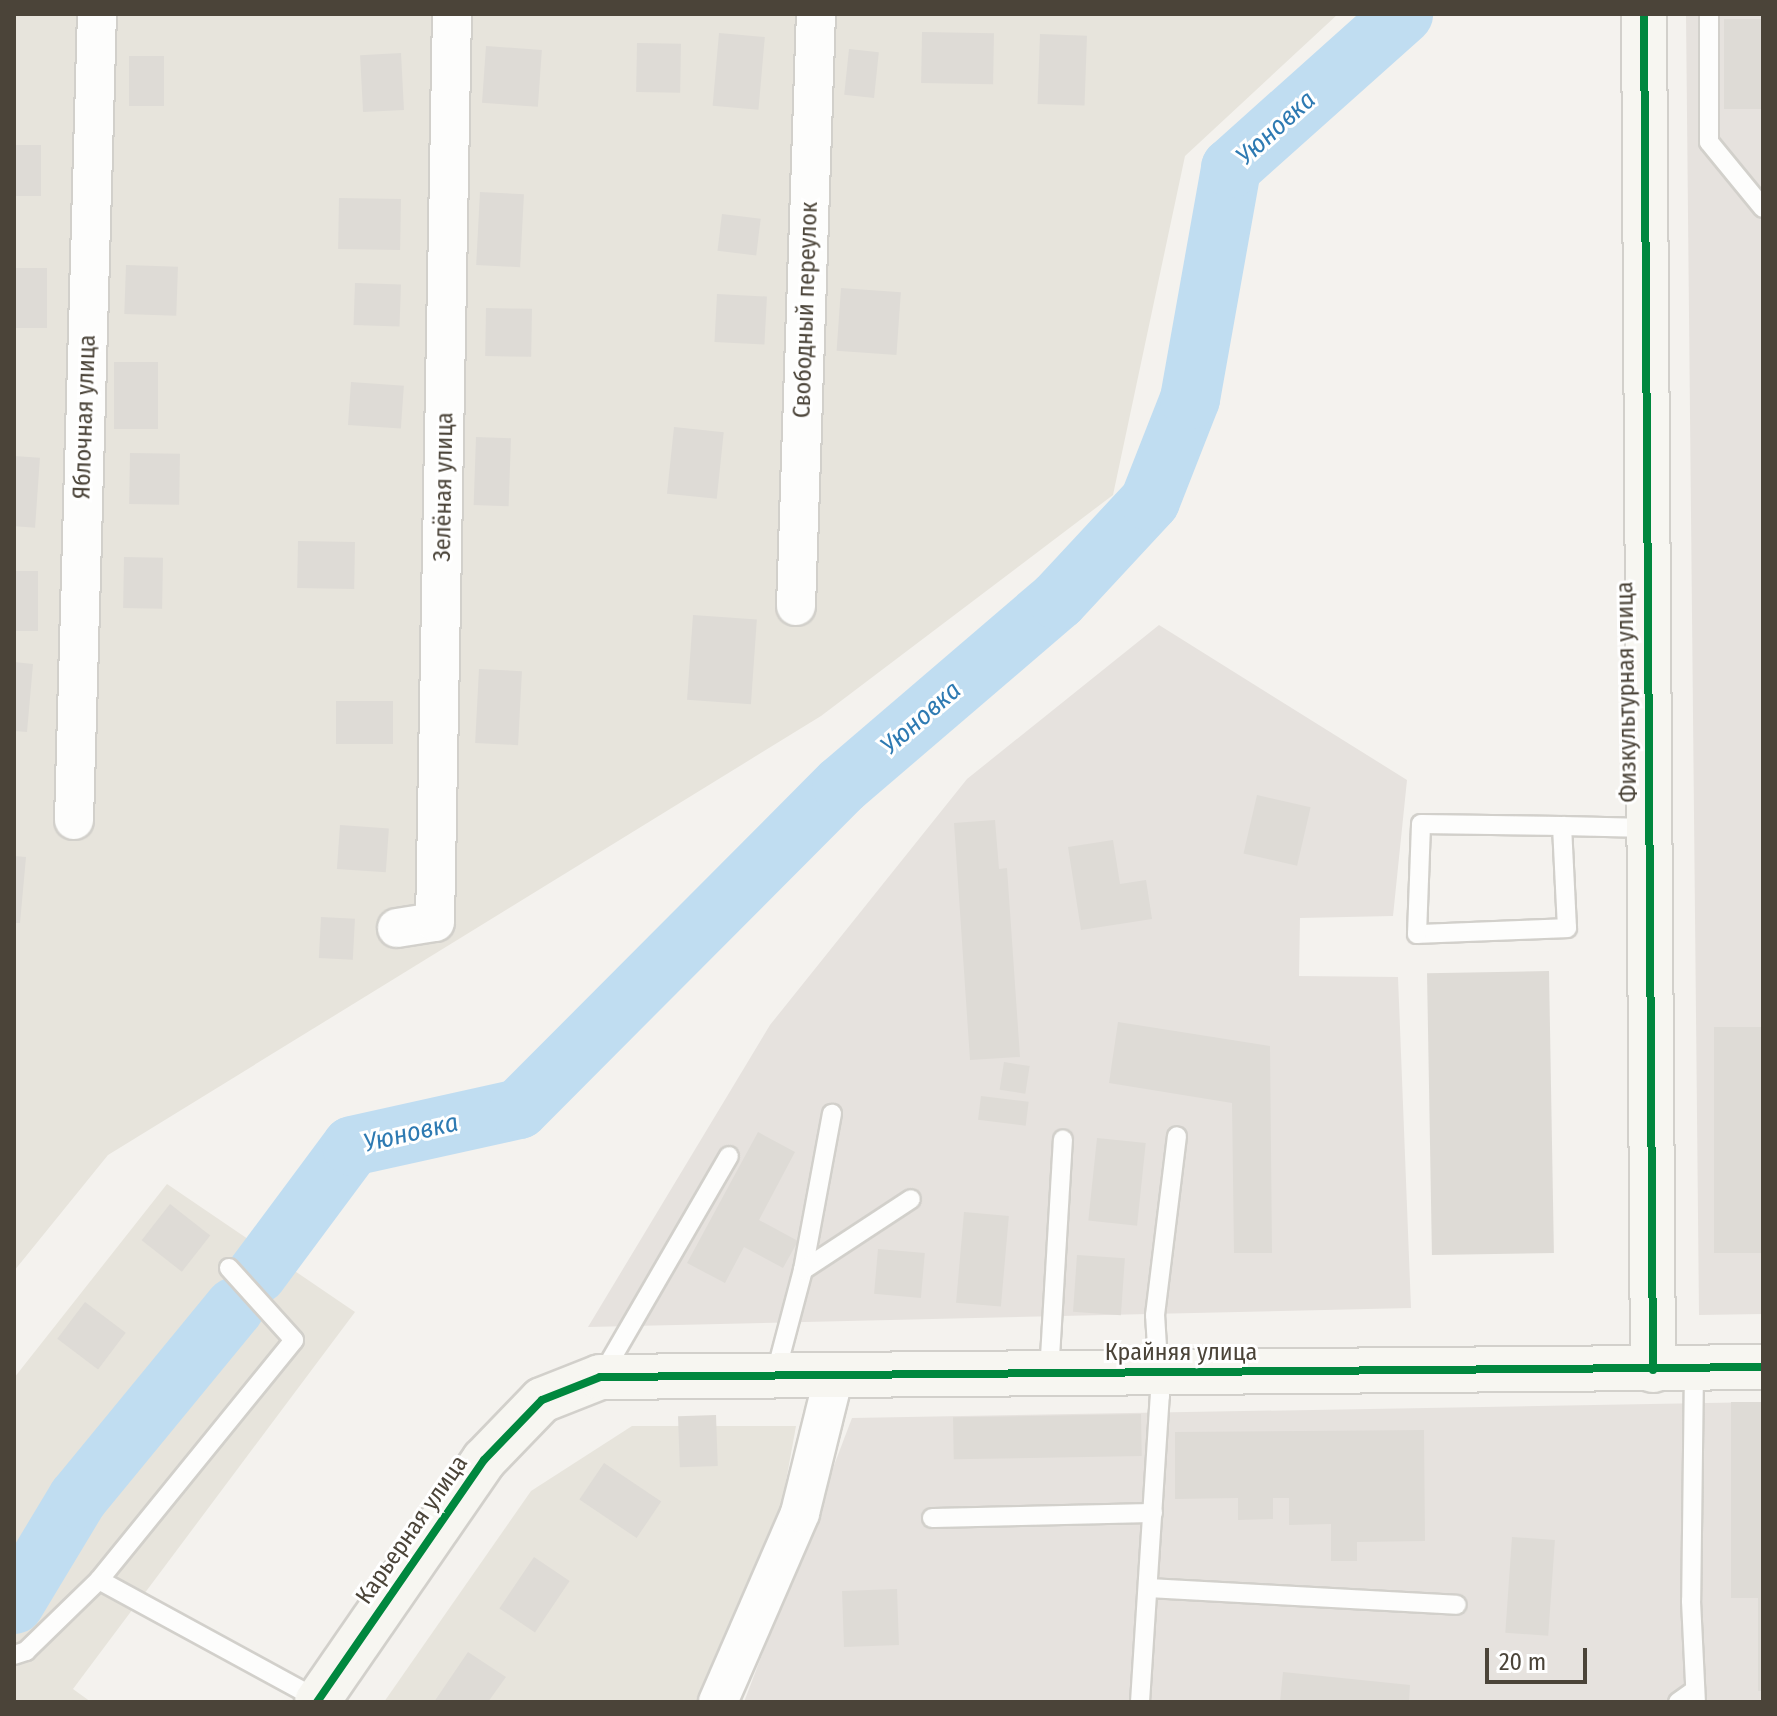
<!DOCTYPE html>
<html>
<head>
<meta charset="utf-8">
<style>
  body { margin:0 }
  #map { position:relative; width:1777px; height:1716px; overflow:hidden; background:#f4f2ee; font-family:"Fira Sans Condensed",sans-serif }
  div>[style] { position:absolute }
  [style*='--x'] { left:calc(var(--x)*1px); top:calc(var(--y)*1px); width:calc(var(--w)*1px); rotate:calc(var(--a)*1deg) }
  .residential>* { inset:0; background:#e7e4dc }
  .industrial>* { inset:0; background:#e6e2de }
  .river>* { height:60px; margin:-30px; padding:0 30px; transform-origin:30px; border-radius:30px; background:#c0ddf1 }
  .building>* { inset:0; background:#dedbd6; transform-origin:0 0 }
  .roads { filter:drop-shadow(2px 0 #d2d0cb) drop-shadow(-2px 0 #d2d0cb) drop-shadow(0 2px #d2d0cb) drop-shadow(0 -2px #d2d0cb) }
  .lane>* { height:18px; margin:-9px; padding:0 9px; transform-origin:9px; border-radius:9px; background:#fdfdfc }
  .street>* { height:38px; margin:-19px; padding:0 19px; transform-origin:19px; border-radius:19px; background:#fdfdfc }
  .secondary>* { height:44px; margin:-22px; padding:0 22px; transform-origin:22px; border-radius:22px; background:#f7f6f1 }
  .cycleway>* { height:8px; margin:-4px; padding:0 4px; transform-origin:4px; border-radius:4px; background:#00873e }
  span { translate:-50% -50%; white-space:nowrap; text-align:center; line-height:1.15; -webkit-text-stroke:6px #fff; paint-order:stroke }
  .street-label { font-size:24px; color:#4b4439 }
  .water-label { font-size:26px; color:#2e7ab2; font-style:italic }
  .frame { position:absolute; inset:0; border:16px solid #4b4439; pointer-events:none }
  .scale { position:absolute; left:1485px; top:1648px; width:102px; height:36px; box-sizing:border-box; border:4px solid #4b4439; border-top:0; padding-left:10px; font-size:24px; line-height:28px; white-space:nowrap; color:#4b4439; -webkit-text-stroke:6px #fff; paint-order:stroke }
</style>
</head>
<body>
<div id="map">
  <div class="residential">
    <div style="clip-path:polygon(14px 14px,1338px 14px,1185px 156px,1113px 495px,821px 716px,108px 1155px,14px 1271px)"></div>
    <div style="clip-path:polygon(167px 1184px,355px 1312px,73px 1689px,91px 1702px,14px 1702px,14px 1378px)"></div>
    <div style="clip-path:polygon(632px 1426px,796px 1426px,780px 1514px,696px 1702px,384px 1702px,531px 1491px)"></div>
  </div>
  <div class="industrial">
    <div style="clip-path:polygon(1686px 14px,1763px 14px,1763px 1314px,1699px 1315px)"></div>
    <div style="clip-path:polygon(1159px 625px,1407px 780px,1393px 916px,1300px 918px,1299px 976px,1398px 977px,1411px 1308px,588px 1327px,770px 1025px,967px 779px)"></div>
    <div style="clip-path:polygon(1763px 1402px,1763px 1702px,744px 1702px,852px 1418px)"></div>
  </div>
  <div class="river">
    <div style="--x:257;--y:1274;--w:159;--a:-53.4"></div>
    <div style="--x:352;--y:1146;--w:171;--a:-12.5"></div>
    <div style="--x:519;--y:1109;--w:457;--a:-45.1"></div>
    <div style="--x:842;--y:785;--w:284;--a:-40.6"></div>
    <div style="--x:1058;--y:600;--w:135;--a:-47.1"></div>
    <div style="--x:1150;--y:501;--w:110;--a:-68.6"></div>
    <div style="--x:1190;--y:399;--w:235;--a:-79.9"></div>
    <div style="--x:1231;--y:168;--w:231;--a:-41.8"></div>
    <div style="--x:14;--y:1604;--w:124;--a:-58.9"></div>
    <div style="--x:78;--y:1498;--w:247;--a:-50.6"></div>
  </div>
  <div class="building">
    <div style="left:1724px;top:19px;width:39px;height:90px"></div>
    <div style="left:922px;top:32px;width:72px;height:51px;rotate:1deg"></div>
    <div style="left:719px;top:33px;width:46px;height:73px;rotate:5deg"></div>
    <div style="left:1040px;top:34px;width:47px;height:70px;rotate:2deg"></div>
    <div style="left:637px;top:43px;width:44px;height:49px;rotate:1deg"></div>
    <div style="left:486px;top:46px;width:56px;height:57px;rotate:4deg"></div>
    <div style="left:849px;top:49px;width:30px;height:46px;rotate:6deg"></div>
    <div style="left:401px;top:53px;width:57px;height:41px;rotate:87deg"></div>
    <div style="left:129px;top:56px;width:35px;height:50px"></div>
    <div style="left:14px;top:145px;width:27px;height:51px"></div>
    <div style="left:480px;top:192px;width:44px;height:73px;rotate:3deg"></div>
    <div style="left:339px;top:198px;width:62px;height:51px;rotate:1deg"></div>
    <div style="left:722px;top:214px;width:39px;height:37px;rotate:7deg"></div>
    <div style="left:126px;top:265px;width:52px;height:49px;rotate:2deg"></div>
    <div style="left:14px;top:268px;width:33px;height:60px"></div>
    <div style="left:355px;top:283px;width:46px;height:42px;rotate:2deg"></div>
    <div style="left:841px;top:288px;width:60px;height:63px;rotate:4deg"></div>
    <div style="left:717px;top:294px;width:50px;height:48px;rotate:3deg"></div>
    <div style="left:486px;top:308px;width:46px;height:48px;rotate:1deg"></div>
    <div style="left:114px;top:362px;width:44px;height:67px"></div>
    <div style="left:351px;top:382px;width:53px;height:43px;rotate:4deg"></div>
    <div style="left:674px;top:427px;width:50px;height:67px;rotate:6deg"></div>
    <div style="left:476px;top:437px;width:35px;height:68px;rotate:2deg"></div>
    <div style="left:130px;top:453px;width:50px;height:51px;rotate:1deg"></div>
    <div style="left:14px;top:456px;width:26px;height:70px;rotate:4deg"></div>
    <div style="left:298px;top:541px;width:57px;height:47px;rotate:1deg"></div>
    <div style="left:124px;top:557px;width:39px;height:51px;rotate:1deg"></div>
    <div style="left:14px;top:571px;width:24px;height:60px"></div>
    <div style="left:693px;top:615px;width:64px;height:85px;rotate:4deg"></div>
    <div style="clip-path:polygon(14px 662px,33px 664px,27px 732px,14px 731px)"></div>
    <div style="left:479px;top:669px;width:43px;height:74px;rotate:3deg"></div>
    <div style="left:336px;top:701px;width:57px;height:43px"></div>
    <div style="left:1257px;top:795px;width:55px;height:60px;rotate:13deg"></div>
    <div style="clip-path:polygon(995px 820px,999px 869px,1007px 868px,1020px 1057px,970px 1060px,954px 823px)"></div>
    <div style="left:340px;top:825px;width:49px;height:44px;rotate:4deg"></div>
    <div style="clip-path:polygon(1113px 840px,1120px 884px,1146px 880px,1152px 919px,1081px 930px,1068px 847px)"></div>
    <div style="clip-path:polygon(14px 856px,26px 857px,20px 923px,14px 923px)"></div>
    <div style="left:321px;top:917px;width:34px;height:41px;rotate:3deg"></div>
    <div style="left:1549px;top:971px;width:282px;height:122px;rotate:89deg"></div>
    <div style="clip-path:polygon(1118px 1022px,1270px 1046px,1272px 1253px,1234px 1253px,1232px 1103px,1109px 1083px)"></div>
    <div style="left:1763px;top:1027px;width:226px;height:49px;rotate:90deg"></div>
    <div style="left:1004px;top:1062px;width:26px;height:28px;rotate:9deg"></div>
    <div style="left:981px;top:1096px;width:48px;height:24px;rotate:7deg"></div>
    <div style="clip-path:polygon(758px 1132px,795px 1152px,759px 1220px,798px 1241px,783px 1268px,744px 1247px,725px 1283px,687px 1263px)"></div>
    <div style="left:1097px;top:1138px;width:49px;height:83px;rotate:6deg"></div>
    <div style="left:170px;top:1204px;width:51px;height:46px;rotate:38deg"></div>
    <div style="left:964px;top:1212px;width:45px;height:91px;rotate:5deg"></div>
    <div style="left:878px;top:1249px;width:47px;height:45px;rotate:5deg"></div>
    <div style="left:1077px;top:1255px;width:48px;height:57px;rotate:4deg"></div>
    <div style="left:85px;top:1302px;width:51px;height:46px;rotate:37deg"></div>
    <div style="clip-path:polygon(1731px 1402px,1763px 1402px,1763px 1691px,1758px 1691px,1758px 1598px,1731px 1598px)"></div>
    <div style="left:1141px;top:1414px;width:42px;height:188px;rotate:89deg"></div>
    <div style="left:716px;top:1415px;width:51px;height:38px;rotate:88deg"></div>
    <div style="clip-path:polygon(1424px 1430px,1425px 1541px,1357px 1542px,1357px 1561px,1331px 1561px,1331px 1524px,1289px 1525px,1289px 1498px,1273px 1498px,1273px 1519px,1238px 1520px,1238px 1498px,1175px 1499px,1175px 1432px)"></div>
    <div style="left:604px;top:1463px;width:69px;height:44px;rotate:34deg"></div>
    <div style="left:1512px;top:1537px;width:43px;height:96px;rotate:4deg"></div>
    <div style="left:534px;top:1557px;width:43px;height:62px;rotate:34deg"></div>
    <div style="left:897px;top:1589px;width:56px;height:55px;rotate:88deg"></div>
    <div style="clip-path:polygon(468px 1652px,506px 1677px,488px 1702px,434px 1702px)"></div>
    <div style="clip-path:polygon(1283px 1672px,1410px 1685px,1409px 1702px,1280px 1702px)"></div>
  </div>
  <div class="roads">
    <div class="lane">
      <div style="--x:1709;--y:14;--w:128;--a:90"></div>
      <div style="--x:1709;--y:142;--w:85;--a:50.7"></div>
      <div style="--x:1562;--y:826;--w:102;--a:87.2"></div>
      <div style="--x:1567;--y:928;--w:150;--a:177.7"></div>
      <div style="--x:1417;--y:934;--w:110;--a:-87.9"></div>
      <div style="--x:1421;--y:824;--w:141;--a:0.8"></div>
      <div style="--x:1562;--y:826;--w:86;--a:1.3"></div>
      <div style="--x:803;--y:1270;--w:159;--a:-79.5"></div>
      <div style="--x:1694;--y:1369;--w:232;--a:90.7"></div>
      <div style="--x:1691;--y:1601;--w:101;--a:87.2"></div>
      <div style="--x:1049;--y:1374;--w:235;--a:-86.6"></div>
      <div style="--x:602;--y:1375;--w:253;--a:-59.9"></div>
      <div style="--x:775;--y:1376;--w:110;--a:-75.2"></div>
      <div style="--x:803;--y:1270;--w:129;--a:-33.3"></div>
      <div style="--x:932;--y:1518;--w:221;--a:-1.3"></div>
      <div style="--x:99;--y:1580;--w:309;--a:-50.9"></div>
      <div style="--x:294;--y:1340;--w:97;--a:-132.1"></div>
      <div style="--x:1148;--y:1588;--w:309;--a:3.1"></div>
      <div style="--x:14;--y:1655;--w:13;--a:-18"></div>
      <div style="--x:26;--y:1651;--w:102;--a:-44.2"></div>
      <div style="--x:99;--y:1580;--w:251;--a:28.6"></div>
      <div style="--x:1140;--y:1702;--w:307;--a:-86.3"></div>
      <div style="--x:1160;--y:1396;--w:81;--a:-93.5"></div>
      <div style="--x:1155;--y:1315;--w:180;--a:-83"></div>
      <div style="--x:1678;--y:1702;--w:21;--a:-35"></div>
    </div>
    <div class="street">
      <div style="--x:796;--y:606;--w:592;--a:-88.07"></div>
      <div style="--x:74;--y:820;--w:806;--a:-88.37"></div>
      <div style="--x:397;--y:928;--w:38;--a:-9"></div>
      <div style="--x:435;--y:922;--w:908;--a:-88.93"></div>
      <div style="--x:718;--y:1702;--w:206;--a:-66.5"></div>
      <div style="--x:800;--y:1513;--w:141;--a:-76.1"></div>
    </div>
    <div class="secondary">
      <div style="--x:1644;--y:14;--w:1356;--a:89.62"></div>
      <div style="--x:317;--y:1702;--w:294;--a:-55.4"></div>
      <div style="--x:484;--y:1460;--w:83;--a:-46"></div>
      <div style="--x:542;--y:1400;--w:62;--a:-21.6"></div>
      <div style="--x:600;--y:1377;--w:1163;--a:-0.49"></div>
    </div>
  </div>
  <div class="cycleway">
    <div style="--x:1644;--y:14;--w:1356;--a:89.62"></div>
    <div style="--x:317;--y:1702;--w:294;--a:-55.4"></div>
    <div style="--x:484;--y:1460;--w:83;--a:-46"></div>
    <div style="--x:542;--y:1400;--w:62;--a:-21.6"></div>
    <div style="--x:600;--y:1377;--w:1163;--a:-0.49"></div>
  </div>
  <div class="street-label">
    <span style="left:806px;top:310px;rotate:-88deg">Свободный переулок</span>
    <span style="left:85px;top:417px;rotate:-88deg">Яблочная улица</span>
    <span style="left:444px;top:487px;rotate:-89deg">Зелёная улица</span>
    <span style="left:1627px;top:692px;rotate:-91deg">Физкультурная улица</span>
    <span style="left:1181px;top:1353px">Крайняя улица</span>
    <span style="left:412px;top:1530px;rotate:-55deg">Карьерная улица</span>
  </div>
  <div class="water-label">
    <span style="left:1276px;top:128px;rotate:-42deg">Уюновка</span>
    <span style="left:921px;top:718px;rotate:-41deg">Уюновка</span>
    <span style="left:411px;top:1133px;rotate:-13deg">Уюновка</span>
  </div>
  <div class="frame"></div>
  <div class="scale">20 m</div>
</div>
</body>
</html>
